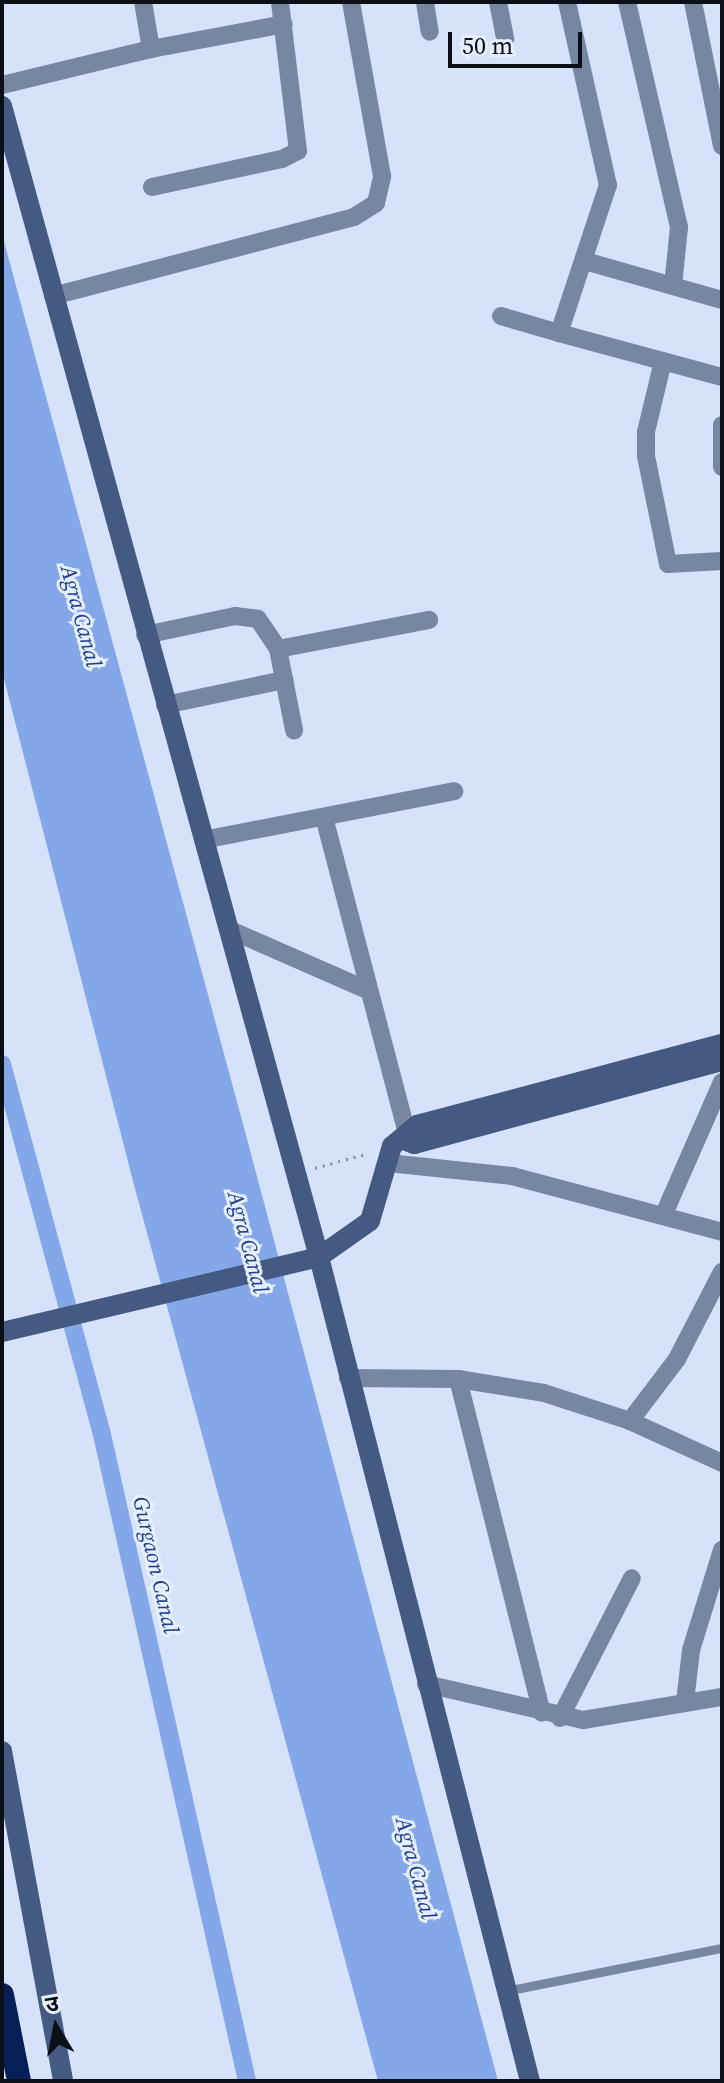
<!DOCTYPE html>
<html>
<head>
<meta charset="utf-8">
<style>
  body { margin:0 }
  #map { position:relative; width:724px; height:2083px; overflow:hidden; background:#d5e2fa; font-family:"Source Serif 4","Noto Sans Devanagari",serif }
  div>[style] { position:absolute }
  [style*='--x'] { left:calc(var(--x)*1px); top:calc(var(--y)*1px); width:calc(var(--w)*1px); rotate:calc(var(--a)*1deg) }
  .water>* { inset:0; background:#84a7ea }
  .canal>* { height:18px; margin:-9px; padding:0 9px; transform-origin:9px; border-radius:9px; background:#84a7ea }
  .path>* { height:3px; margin-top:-1.5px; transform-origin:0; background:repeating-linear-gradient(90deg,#8892a4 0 2px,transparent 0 8px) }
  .lane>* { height:9px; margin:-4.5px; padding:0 4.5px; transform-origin:4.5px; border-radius:4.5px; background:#7786a3 }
  .street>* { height:18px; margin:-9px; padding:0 9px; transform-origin:9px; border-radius:9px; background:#7786a3 }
  .secondary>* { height:20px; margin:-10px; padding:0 10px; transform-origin:10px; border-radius:10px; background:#455a83 }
  .highway>* { height:24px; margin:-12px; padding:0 12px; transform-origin:12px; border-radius:12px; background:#061f57 }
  span { translate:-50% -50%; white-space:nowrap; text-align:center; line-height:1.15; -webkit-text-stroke:6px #e7effd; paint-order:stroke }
  .water-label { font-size:22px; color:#1c408d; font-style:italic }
  .frame { position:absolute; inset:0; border:4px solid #0b0f17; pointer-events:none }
  .north { position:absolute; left:16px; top:1987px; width:80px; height:80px; -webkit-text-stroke:6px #e7effd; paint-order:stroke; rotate:350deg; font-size:22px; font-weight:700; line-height:32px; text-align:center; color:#0b0f17 }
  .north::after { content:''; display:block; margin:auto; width:28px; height:36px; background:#0b0f17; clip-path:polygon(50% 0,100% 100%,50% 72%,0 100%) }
  .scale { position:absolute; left:448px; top:32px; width:134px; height:36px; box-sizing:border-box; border:4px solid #0b0f17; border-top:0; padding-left:10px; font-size:24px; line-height:28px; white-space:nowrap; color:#0b0f17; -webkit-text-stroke:6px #e7effd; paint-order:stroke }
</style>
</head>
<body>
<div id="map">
  <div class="water">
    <div style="clip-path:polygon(2px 234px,243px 1124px,498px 2081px,378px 2081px,134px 1185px,2px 671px)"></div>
  </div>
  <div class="canal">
    <div style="--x:2;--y:1064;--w:379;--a:74.9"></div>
    <div style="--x:101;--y:1430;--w:667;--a:77.36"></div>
  </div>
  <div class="path">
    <div style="--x:315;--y:1168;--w:56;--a:-15.5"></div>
  </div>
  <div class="lane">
    <div style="--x:506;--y:1991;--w:220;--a:-11.3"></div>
  </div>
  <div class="street">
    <div style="--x:143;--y:2;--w:48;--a:80.3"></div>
    <div style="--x:425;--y:2;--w:30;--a:81"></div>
    <div style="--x:498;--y:2;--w:38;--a:79"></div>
    <div style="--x:567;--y:2;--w:188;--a:77.4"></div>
    <div style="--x:608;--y:185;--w:156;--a:108.3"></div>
    <div style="--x:559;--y:333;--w:169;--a:15.1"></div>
    <div style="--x:627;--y:2;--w:231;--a:77"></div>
    <div style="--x:679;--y:227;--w:59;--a:95.8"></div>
    <div style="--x:693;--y:2;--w:147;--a:78.6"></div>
    <div style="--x:2;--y:85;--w:153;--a:-13.6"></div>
    <div style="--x:151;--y:49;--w:135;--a:-10.6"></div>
    <div style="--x:152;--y:187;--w:133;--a:-12.2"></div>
    <div style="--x:282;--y:159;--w:18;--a:-27"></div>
    <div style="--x:298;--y:151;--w:150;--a:-96.9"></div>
    <div style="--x:585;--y:261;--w:142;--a:15.9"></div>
    <div style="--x:53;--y:296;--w:311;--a:-14.7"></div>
    <div style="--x:354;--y:217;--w:26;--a:-32"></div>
    <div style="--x:376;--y:203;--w:28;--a:-77"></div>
    <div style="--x:382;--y:176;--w:177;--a:-100.1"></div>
    <div style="--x:501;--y:316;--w:60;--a:16.3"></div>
    <div style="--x:663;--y:361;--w:73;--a:103.5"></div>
    <div style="--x:646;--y:432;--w:24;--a:90"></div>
    <div style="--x:646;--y:456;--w:110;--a:78.5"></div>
    <div style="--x:668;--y:564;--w:54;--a:-3.2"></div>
    <div style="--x:722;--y:425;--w:42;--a:90"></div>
    <div style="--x:145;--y:635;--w:92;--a:-11.9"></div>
    <div style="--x:235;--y:616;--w:23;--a:7"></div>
    <div style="--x:258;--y:619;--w:36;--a:56"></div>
    <div style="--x:278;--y:649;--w:83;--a:78.8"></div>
    <div style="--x:278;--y:649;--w:154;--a:-10.9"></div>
    <div style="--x:165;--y:705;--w:122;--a:-11.9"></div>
    <div style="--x:324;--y:817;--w:328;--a:75.3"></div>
    <div style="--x:203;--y:840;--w:256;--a:-11"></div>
    <div style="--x:228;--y:929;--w:152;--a:23.7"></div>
    <div style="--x:388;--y:1163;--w:125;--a:6"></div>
    <div style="--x:512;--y:1176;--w:217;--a:14.9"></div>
    <div style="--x:664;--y:1214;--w:144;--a:-66.3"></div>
    <div style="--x:348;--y:1378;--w:110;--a:0.5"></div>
    <div style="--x:458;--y:1379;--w:87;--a:9.2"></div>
    <div style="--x:544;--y:1393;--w:90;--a:18"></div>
    <div style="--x:630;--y:1421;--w:101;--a:24.5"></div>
    <div style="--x:458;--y:1379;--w:344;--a:75.9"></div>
    <div style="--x:630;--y:1421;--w:78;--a:-52.8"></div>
    <div style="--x:677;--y:1359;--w:98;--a:-62.7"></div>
    <div style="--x:426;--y:1684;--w:161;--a:12.9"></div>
    <div style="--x:583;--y:1720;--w:141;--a:-9.4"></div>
    <div style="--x:685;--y:1702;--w:52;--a:-83.4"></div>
    <div style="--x:691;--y:1650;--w:105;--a:-72.8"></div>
    <div style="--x:560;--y:1718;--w:157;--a:-62.8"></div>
  </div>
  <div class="secondary">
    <div style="--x:2;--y:106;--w:1194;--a:74.6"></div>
    <div style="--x:319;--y:1257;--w:851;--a:75.64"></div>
    <div style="--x:401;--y:1139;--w:14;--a:21"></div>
    <div style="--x:414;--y:1144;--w:319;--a:-15.1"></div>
    <div style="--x:2;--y:1332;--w:326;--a:-13.3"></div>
    <div style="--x:319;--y:1257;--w:62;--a:-35.2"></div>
    <div style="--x:370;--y:1221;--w:78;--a:-73.7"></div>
    <div style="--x:392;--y:1146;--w:33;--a:-40"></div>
    <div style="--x:417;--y:1125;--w:316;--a:-14.9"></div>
    <div style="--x:2;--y:1751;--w:336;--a:79.5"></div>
  </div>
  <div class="highway">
    <div style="--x:2;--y:1995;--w:88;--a:78.8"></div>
  </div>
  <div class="water-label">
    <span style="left:81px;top:616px;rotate:75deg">Agra Canal</span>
    <span style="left:248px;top:1242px;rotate:75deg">Agra Canal</span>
    <span style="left:156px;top:1565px;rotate:77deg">Gurgaon Canal</span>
    <span style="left:416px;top:1868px;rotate:75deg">Agra Canal</span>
  </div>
  <div class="frame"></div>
  <div class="north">उ</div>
  <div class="scale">50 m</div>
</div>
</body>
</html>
